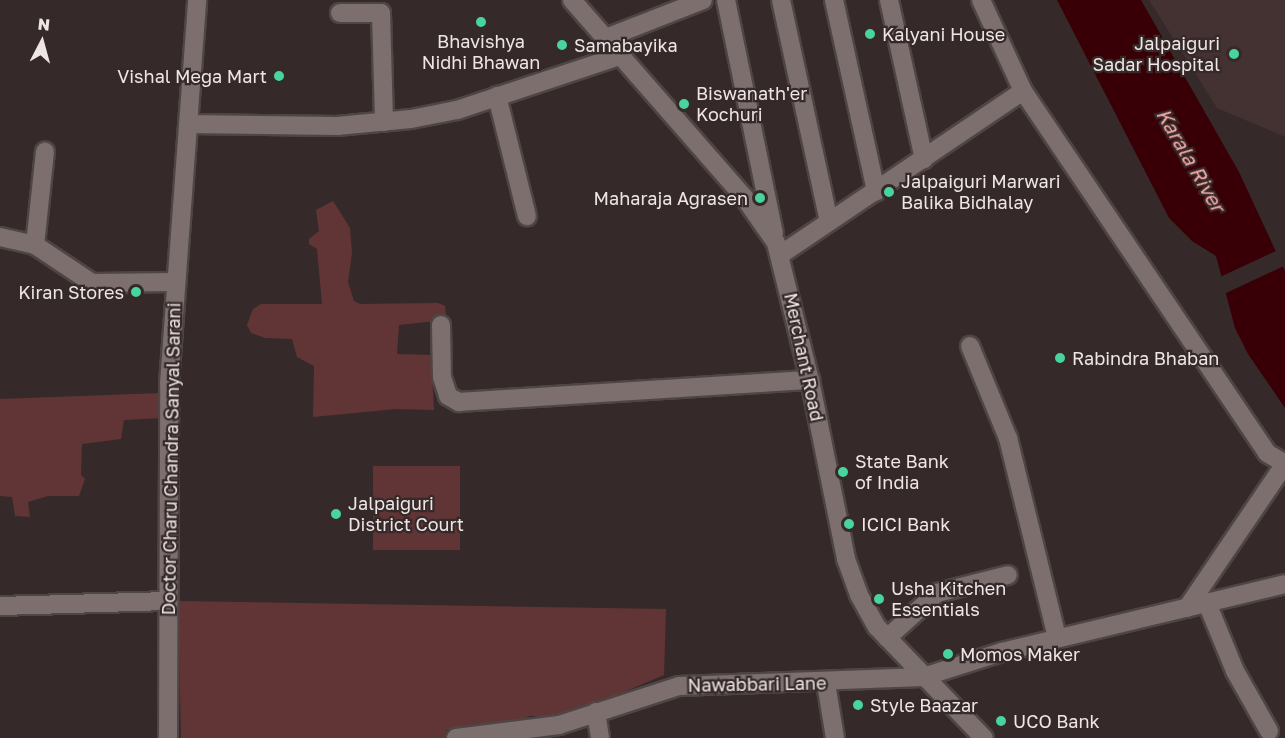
<!DOCTYPE html>
<html>
<head>
<meta charset="utf-8">
<style>
  body { margin:0 }
  #map { position:relative; width:1285px; height:738px; overflow:hidden; background:#352a29; font-family:"Golos Text",sans-serif }
  div>[style] { position:absolute }
  [style*='--x'] { left:calc(var(--x)*1px); top:calc(var(--y)*1px); width:calc(var(--w)*1px); rotate:calc(var(--a)*1deg) }
  .built>* { inset:0; background:#443131 }
  .green>* { inset:0; background:#613535; transform-origin:0 0 }
  .water>* { inset:0; background:#380006 }
  .pier>* { inset:0; background:#352a29; transform-origin:0 0 }
  .roads { filter:drop-shadow(2px 0 #4e4545) drop-shadow(-2px 0 #4e4545) drop-shadow(0 2px #4e4545) drop-shadow(0 -2px #4e4545) }
  .minor>* { height:18px; margin:-9px; padding:0 9px; transform-origin:9px; border-radius:9px; background:#7c6f6e }
  .dots>* { width:16px; height:16px; translate:-50% -50%; box-sizing:border-box; border:3px solid #352a29; border-radius:50% }
  span { translate:-50% -50%; white-space:nowrap; text-align:center; line-height:1.15; -webkit-text-stroke:4.5px #352a29; paint-order:stroke }
  .poi-label { font-size:18px; color:#eee6e6 }
  .left { translate:0 -50%; text-align:left }
  .right { translate:-100% -50%; text-align:right }
  .street-label { font-size:18px; color:#eee6e6 }
  .water-label { font-size:20px; color:#fcabaa; font-style:italic }
  .north { position:absolute; left:12px; top:12px; width:60px; height:60px; -webkit-text-stroke:4px #352a29; paint-order:stroke; rotate:6deg; font-size:16px; font-weight:700; line-height:24px; text-align:center; color:#eee6e6 }
  .north::after { content:''; display:block; margin:auto; width:21px; height:27px; background:#eee6e6; clip-path:polygon(50% 0,100% 100%,50% 72%,0 100%) }
</style>
</head>
<body>
<div id="map">
  <div class="built">
    <div style="clip-path:polygon(1149px 0,1285px 0,1285px 137px,1217px 108px)"></div>
  </div>
  <div class="green">
    <div style="clip-path:polygon(333px 201px,350px 228px,352px 253px,348px 282px,354px 301px,360px 304px,438px 303px,445px 306px,446px 317px,436px 321px,399px 325px,397px 354px,431px 355px,434px 410px,396px 409px,313px 417px,314px 366px,297px 357px,292px 339px,265px 338px,251px 333px,247px 325px,253px 309px,261px 304px,322px 304px,317px 249px,309px 244px,309px 239px,319px 231px,316px 210px)"></div>
    <div style="clip-path:polygon(162px 393px,161px 418px,124px 420px,121px 439px,82px 444px,81px 475px,85px 479px,79px 496px,48px 496px,28px 502px,30px 517px,15px 516px,12px 497px,0 496px,0 399px)"></div>
    <div style="left:373px;top:466px;width:87px;height:84px"></div>
    <div style="clip-path:polygon(178px 601px,666px 609px,664px 675px,555px 721px,547px 716px,529px 716px,514px 725px,446px 730px,445px 738px,181px 738px)"></div>
  </div>
  <div class="water">
    <div style="clip-path:polygon(1057px 0,1141px 0,1239px 172px,1285px 271px,1285px 408px,1248px 354px,1235px 328px,1216px 256px,1192px 241px,1169px 218px)"></div>
  </div>
  <div class="pier">
    <div style="left:1278px;top:250px;width:17px;height:67px;rotate:65deg"></div>
  </div>
  <div class="roads">
    <div class="minor">
      <div style="--x:572;--y:0;--w:262;--a:48.9"></div>
      <div style="--x:744;--y:197;--w:56;--a:55.2"></div>
      <div style="--x:776;--y:243;--w:141;--a:76.1"></div>
      <div style="--x:810;--y:380;--w:183;--a:78.6"></div>
      <div style="--x:846;--y:559;--w:38;--a:70"></div>
      <div style="--x:859;--y:595;--w:37;--a:61"></div>
      <div style="--x:877;--y:627;--w:154;--a:46.1"></div>
      <div style="--x:726;--y:0;--w:238;--a:78.4"></div>
      <div style="--x:781;--y:0;--w:227;--a:77.8"></div>
      <div style="--x:834;--y:0;--w:196;--a:77.6"></div>
      <div style="--x:889;--y:0;--w:163;--a:77.6"></div>
      <div style="--x:981;--y:0;--w:100;--a:65.2"></div>
      <div style="--x:1023;--y:91;--w:437;--a:56"></div>
      <div style="--x:1267;--y:453;--w:21;--a:31"></div>
      <div style="--x:340;--y:13;--w:41;--a:0"></div>
      <div style="--x:381;--y:13;--w:109;--a:88.4"></div>
      <div style="--x:606;--y:38;--w:104;--a:-21.4"></div>
      <div style="--x:497;--y:96;--w:124;--a:76"></div>
      <div style="--x:189;--y:124;--w:148;--a:0.8"></div>
      <div style="--x:337;--y:126;--w:74;--a:-5.4"></div>
      <div style="--x:411;--y:119;--w:47;--a:-11.1"></div>
      <div style="--x:457;--y:110;--w:171;--a:-18.4"></div>
      <div style="--x:0;--y:237;--w:36;--a:13"></div>
      <div style="--x:35;--y:245;--w:69;--a:33.7"></div>
      <div style="--x:92;--y:283;--w:83;--a:-0.7"></div>
      <div style="--x:35;--y:245;--w:94;--a:-83.9"></div>
      <div style="--x:780;--y:255;--w:293;--a:-34"></div>
      <div style="--x:441;--y:325;--w:52;--a:88.9"></div>
      <div style="--x:442;--y:377;--w:20;--a:72"></div>
      <div style="--x:448;--y:396;--w:13;--a:29"></div>
      <div style="--x:459;--y:402;--w:352;--a:-3.6"></div>
      <div style="--x:970;--y:346;--w:100;--a:67.6"></div>
      <div style="--x:1008;--y:438;--w:206;--a:76.2"></div>
      <div style="--x:1207;--y:603;--w:74;--a:67.6"></div>
      <div style="--x:1235;--y:671;--w:69;--a:60.5"></div>
      <div style="--x:0;--y:606;--w:168;--a:-1.7"></div>
      <div style="--x:1187;--y:608;--w:174;--a:-55.8"></div>
      <div style="--x:887;--y:638;--w:67;--a:-42"></div>
      <div style="--x:937;--y:593;--w:73;--a:-14.2"></div>
      <div style="--x:826;--y:683;--w:56;--a:80.7"></div>
      <div style="--x:596;--y:712;--w:26;--a:81"></div>
      <div style="--x:168;--y:738;--w:354;--a:-89.8"></div>
      <div style="--x:169;--y:384;--w:385;--a:-85.8"></div>
      <div style="--x:456;--y:738;--w:104;--a:-7.2"></div>
      <div style="--x:559;--y:725;--w:126;--a:-18"></div>
      <div style="--x:679;--y:686;--w:244;--a:-2.1"></div>
      <div style="--x:923;--y:677;--w:83;--a:-17.6"></div>
      <div style="--x:1002;--y:652;--w:291;--a:-13.5"></div>
    </div>
  </div>
  <div class="dots">
    <div style="left:481px;top:22px;background:#48d49d"></div>
    <div style="left:870px;top:34px;background:#48d49d"></div>
    <div style="left:562px;top:45px;background:#48d49d"></div>
    <div style="left:1234px;top:54px;background:#48d49d"></div>
    <div style="left:279px;top:76px;background:#48d49d"></div>
    <div style="left:684px;top:104px;background:#48d49d"></div>
    <div style="left:889px;top:192px;background:#48d49d"></div>
    <div style="left:760px;top:198px;background:#48d49d"></div>
    <div style="left:136px;top:292px;background:#48d49d"></div>
    <div style="left:1060px;top:358px;background:#48d49d"></div>
    <div style="left:843px;top:472px;background:#48d49d"></div>
    <div style="left:336px;top:514px;background:#48d49d"></div>
    <div style="left:849px;top:524px;background:#48d49d"></div>
    <div style="left:879px;top:599px;background:#48d49d"></div>
    <div style="left:948px;top:654px;background:#48d49d"></div>
    <div style="left:858px;top:705px;background:#48d49d"></div>
    <div style="left:1001px;top:721px;background:#48d49d"></div>
  </div>
  <div class="poi-label">
    <span class="left" style="left:882px;top:34px">Kalyani House</span>
    <span style="left:481px;top:52px">Bhavishya<br>Nidhi Bhawan</span>
    <span class="right" style="left:1220px;top:54px">Jalpaiguri<br>Sadar Hospital</span>
    <span class="left" style="left:574px;top:45px">Samabayika</span>
    <span class="right" style="left:267px;top:76px">Vishal Mega Mart</span>
    <span class="left" style="left:696px;top:104px">Biswanath'er<br>Kochuri</span>
    <span class="left" style="left:901px;top:192px">Jalpaiguri Marwari<br>Balika Bidhalay</span>
    <span class="right" style="left:748px;top:198px">Maharaja Agrasen</span>
    <span class="right" style="left:124px;top:292px">Kiran Stores</span>
    <span class="left" style="left:1072px;top:358px">Rabindra Bhaban</span>
    <span class="left" style="left:855px;top:472px">State Bank<br>of India</span>
    <span class="left" style="left:348px;top:514px">Jalpaiguri<br>District Court</span>
    <span class="left" style="left:861px;top:524px">ICICI Bank</span>
    <span class="left" style="left:891px;top:599px">Usha Kitchen<br>Essentials</span>
    <span class="left" style="left:960px;top:654px">Momos Maker</span>
    <span class="left" style="left:870px;top:705px">Style Baazar</span>
    <span class="left" style="left:1013px;top:721px">UCO Bank</span>
  </div>
  <div class="street-label">
    <span style="left:804px;top:357px;rotate:78deg">Merchant Road</span>
    <span style="left:171px;top:459px;rotate:-89deg">Doctor Charu Chandra Sanyal Sarani</span>
    <span style="left:757px;top:684px;rotate:-1deg">Nawabbari Lane</span>
  </div>
  <div class="water-label">
    <span style="left:1191px;top:160px;rotate:60deg">Karala River</span>
  </div>
  <div class="north">N</div>
</div>
</body>
</html>
